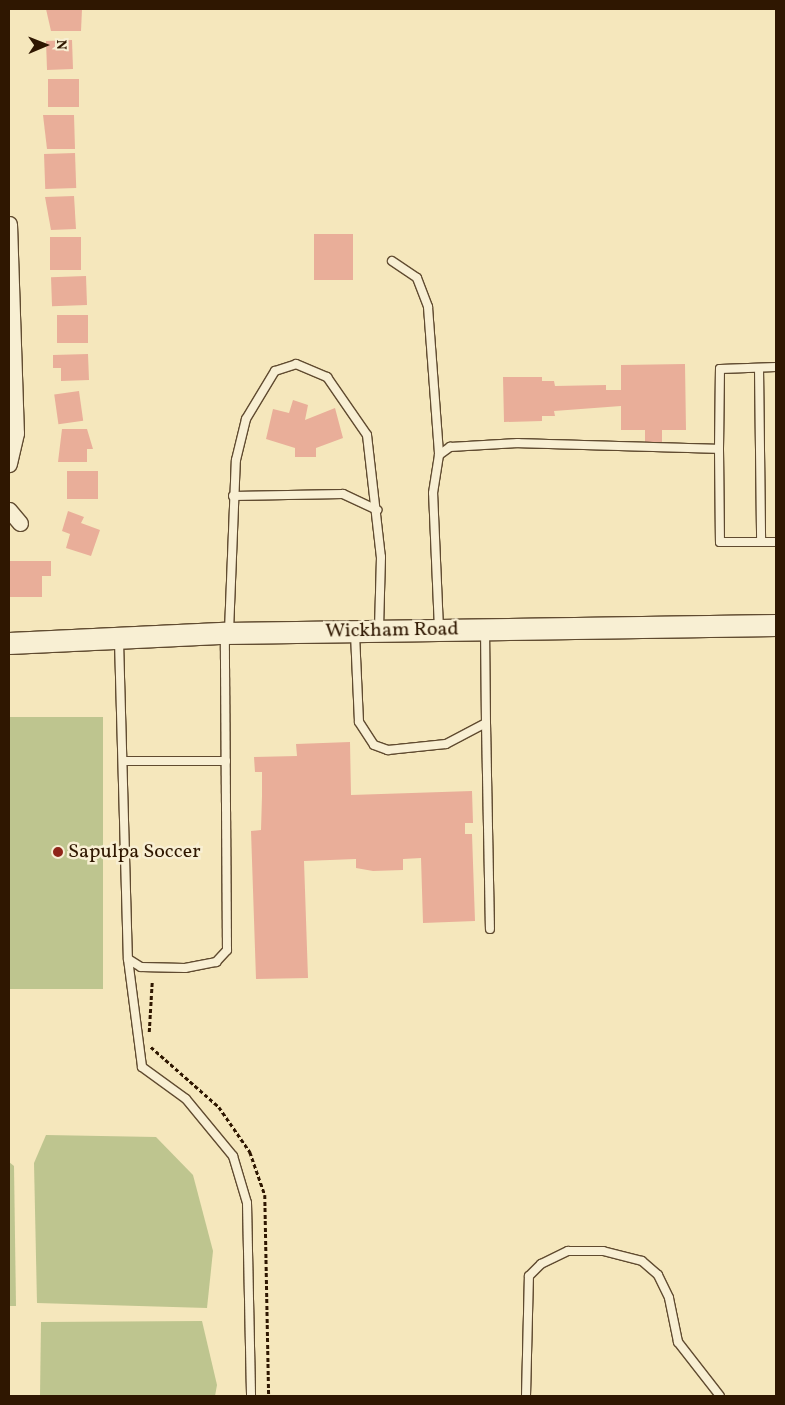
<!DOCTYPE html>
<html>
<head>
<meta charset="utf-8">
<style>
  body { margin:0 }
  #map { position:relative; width:785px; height:1405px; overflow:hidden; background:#f5e7bc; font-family:Vollkorn,serif }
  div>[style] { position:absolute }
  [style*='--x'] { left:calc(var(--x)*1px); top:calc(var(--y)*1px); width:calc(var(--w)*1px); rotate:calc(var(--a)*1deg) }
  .green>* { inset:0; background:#bec58f; transform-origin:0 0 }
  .building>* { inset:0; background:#e9ae99; transform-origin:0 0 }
  .path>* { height:2.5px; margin-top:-1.25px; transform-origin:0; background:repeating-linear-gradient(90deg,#2f1701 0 4px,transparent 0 6.5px) }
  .roads { filter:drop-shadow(1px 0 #604b30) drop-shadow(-1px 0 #604b30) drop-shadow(0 1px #604b30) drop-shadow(0 -1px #604b30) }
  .lane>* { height:8px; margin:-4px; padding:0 4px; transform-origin:4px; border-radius:4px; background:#f8efd3 }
  .street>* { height:15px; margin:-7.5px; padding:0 7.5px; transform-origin:7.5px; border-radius:7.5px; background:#f8efd3 }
  .secondary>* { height:21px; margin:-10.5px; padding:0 10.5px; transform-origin:10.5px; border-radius:10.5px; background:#f8efd3 }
  .dots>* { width:14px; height:14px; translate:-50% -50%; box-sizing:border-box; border:2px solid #f8efd3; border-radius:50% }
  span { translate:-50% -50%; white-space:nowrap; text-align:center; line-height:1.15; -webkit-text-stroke:5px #f8efd3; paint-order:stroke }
  .street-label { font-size:20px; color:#2f1701 }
  .poi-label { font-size:20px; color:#2f1701 }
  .left { translate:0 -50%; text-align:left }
  .frame { position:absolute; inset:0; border:10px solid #2f1701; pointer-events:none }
  .north { position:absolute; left:20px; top:20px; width:50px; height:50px; -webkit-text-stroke:4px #f8efd3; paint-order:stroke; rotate:89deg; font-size:14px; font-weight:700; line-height:20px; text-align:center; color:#2f1701 }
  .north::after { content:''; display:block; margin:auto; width:18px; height:22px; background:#2f1701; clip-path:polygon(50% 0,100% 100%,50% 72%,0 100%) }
</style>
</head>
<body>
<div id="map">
  <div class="green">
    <div style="left:9px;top:717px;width:94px;height:272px"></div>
    <div style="clip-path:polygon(46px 1135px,156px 1137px,193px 1175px,213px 1251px,207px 1308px,37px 1303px,34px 1163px)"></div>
    <div style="clip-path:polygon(9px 1162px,14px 1166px,16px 1306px,9px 1306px)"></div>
    <div style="clip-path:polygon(202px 1321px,217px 1385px,215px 1396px,40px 1396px,41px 1322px)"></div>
  </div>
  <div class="building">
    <div style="clip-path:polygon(46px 9px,82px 9px,81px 31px,51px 31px)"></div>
    <div style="left:72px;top:40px;width:29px;height:26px;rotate:88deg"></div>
    <div style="left:48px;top:79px;width:31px;height:28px"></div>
    <div style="clip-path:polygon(43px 115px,74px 115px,75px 149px,47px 149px)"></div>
    <div style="left:75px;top:153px;width:35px;height:31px;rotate:88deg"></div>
    <div style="clip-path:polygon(74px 196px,76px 229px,51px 230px,45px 197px)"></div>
    <div style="left:314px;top:234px;width:39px;height:46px"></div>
    <div style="left:50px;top:237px;width:31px;height:33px"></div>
    <div style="left:86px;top:276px;width:29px;height:35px;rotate:88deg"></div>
    <div style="left:57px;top:315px;width:31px;height:28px"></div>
    <div style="clip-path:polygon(88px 354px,89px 380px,61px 381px,61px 368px,53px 368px,53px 355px)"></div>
    <div style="clip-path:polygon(685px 364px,686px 430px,662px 430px,662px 443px,645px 443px,645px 430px,621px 430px,621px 406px,554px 411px,555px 416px,542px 416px,542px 421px,504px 422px,503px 377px,542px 377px,542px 381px,554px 381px,555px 386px,606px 385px,606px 390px,621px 390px,621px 365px)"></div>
    <div style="left:79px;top:391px;width:30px;height:25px;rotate:82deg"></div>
    <div style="clip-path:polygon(293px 400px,308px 405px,305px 420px,335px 408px,343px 438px,316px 448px,316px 457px,295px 457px,295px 448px,266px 439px,273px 409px,289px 413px)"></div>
    <div style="clip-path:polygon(62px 429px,87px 429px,93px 449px,87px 449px,87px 462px,58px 462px)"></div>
    <div style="left:67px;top:471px;width:31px;height:28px"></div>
    <div style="clip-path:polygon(68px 511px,84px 517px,81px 523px,100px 530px,91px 556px,66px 548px,70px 534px,62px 531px)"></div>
    <div style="clip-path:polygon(10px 561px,51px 561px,51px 576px,42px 576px,42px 597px,10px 597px)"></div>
    <div style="clip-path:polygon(350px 742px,351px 795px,472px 791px,473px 823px,465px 823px,465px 834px,472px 834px,475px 921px,423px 923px,421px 858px,403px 859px,403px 870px,373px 871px,356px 868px,356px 859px,304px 861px,308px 978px,256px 979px,251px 831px,261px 830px,262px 796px,262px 772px,255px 772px,254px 757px,297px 756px,296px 744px)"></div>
  </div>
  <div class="path">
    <div style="--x:149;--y:1032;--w:50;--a:-86.6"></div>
    <div style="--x:151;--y:1047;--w:91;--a:41.4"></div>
    <div style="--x:219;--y:1107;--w:55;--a:55.4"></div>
    <div style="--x:250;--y:1152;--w:46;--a:70.8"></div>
    <div style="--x:265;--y:1195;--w:201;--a:88.9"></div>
  </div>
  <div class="roads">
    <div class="lane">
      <div style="--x:392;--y:261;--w:30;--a:34"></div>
      <div style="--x:417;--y:278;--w:31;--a:69"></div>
      <div style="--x:428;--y:307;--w:148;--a:85.7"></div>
      <div style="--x:759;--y:368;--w:174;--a:89.3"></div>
      <div style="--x:719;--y:449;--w:80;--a:-89.3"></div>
      <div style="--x:720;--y:369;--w:56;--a:-2"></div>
      <div style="--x:233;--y:496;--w:110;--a:-1"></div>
      <div style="--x:343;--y:494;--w:38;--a:25"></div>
      <div style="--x:439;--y:629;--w:136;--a:-92.5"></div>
      <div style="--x:433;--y:493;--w:38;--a:-81"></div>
      <div style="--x:439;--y:455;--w:14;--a:-36"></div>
      <div style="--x:450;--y:447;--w:68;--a:-3.4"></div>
      <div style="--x:518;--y:443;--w:201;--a:1.7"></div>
      <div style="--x:719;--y:449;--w:93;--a:89.4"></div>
      <div style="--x:720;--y:542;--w:56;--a:0"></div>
      <div style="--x:229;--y:631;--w:171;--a:-87.7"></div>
      <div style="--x:236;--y:460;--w:42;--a:-76.3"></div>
      <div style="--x:246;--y:419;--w:56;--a:-58.9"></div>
      <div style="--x:275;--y:371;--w:22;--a:-18"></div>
      <div style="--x:296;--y:364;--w:34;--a:23"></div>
      <div style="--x:327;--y:377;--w:70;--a:55.4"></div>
      <div style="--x:367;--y:435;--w:123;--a:83.5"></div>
      <div style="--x:381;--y:557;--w:72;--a:91.6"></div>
      <div style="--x:355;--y:634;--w:88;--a:87.4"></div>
      <div style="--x:359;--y:722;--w:27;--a:57"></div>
      <div style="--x:374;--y:745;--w:15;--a:20"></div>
      <div style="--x:388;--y:750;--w:58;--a:-5.9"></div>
      <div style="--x:446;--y:744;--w:45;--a:-27.7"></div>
      <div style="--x:486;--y:723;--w:92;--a:-90.6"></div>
      <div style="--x:119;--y:641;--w:318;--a:88.4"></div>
      <div style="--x:128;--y:959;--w:15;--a:32"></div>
      <div style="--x:141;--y:967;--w:44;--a:1.3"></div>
      <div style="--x:185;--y:968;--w:32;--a:-11"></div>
      <div style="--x:216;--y:962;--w:16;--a:-47"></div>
      <div style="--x:227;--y:950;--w:314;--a:-90.4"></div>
      <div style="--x:486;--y:723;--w:206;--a:88.9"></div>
      <div style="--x:123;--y:761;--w:103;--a:0"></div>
      <div style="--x:128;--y:959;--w:109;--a:82.6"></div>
      <div style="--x:142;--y:1067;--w:54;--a:36"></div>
      <div style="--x:186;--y:1099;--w:74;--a:50.5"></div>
      <div style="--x:233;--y:1156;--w:49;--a:73.4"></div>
      <div style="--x:247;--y:1203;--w:193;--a:88.8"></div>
      <div style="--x:526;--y:1396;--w:120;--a:-88.6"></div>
      <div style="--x:529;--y:1276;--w:17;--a:-45"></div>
      <div style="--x:541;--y:1264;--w:30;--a:-26"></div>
      <div style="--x:568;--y:1251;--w:35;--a:0"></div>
      <div style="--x:603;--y:1251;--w:40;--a:14.4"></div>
      <div style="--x:642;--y:1261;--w:21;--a:41"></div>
      <div style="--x:658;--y:1275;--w:25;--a:64"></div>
      <div style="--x:669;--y:1298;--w:45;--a:78.4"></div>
      <div style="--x:678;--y:1342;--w:68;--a:52.1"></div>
    </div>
    <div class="street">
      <div style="--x:9;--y:224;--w:209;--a:88.1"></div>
      <div style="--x:16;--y:433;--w:32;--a:103"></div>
      <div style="--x:9;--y:510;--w:17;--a:50"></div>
    </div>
    <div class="secondary">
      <div style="--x:9;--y:643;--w:216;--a:-2.7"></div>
      <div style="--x:225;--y:633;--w:551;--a:-0.83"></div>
    </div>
  </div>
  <div class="dots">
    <div style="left:58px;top:852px;background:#8f2418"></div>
  </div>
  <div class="street-label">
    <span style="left:392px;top:631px;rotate:-1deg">Wickham Road</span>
  </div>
  <div class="poi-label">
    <span class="left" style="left:68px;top:852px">Sapulpa Soccer</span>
  </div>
  <div class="frame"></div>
  <div class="north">N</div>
</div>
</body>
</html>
